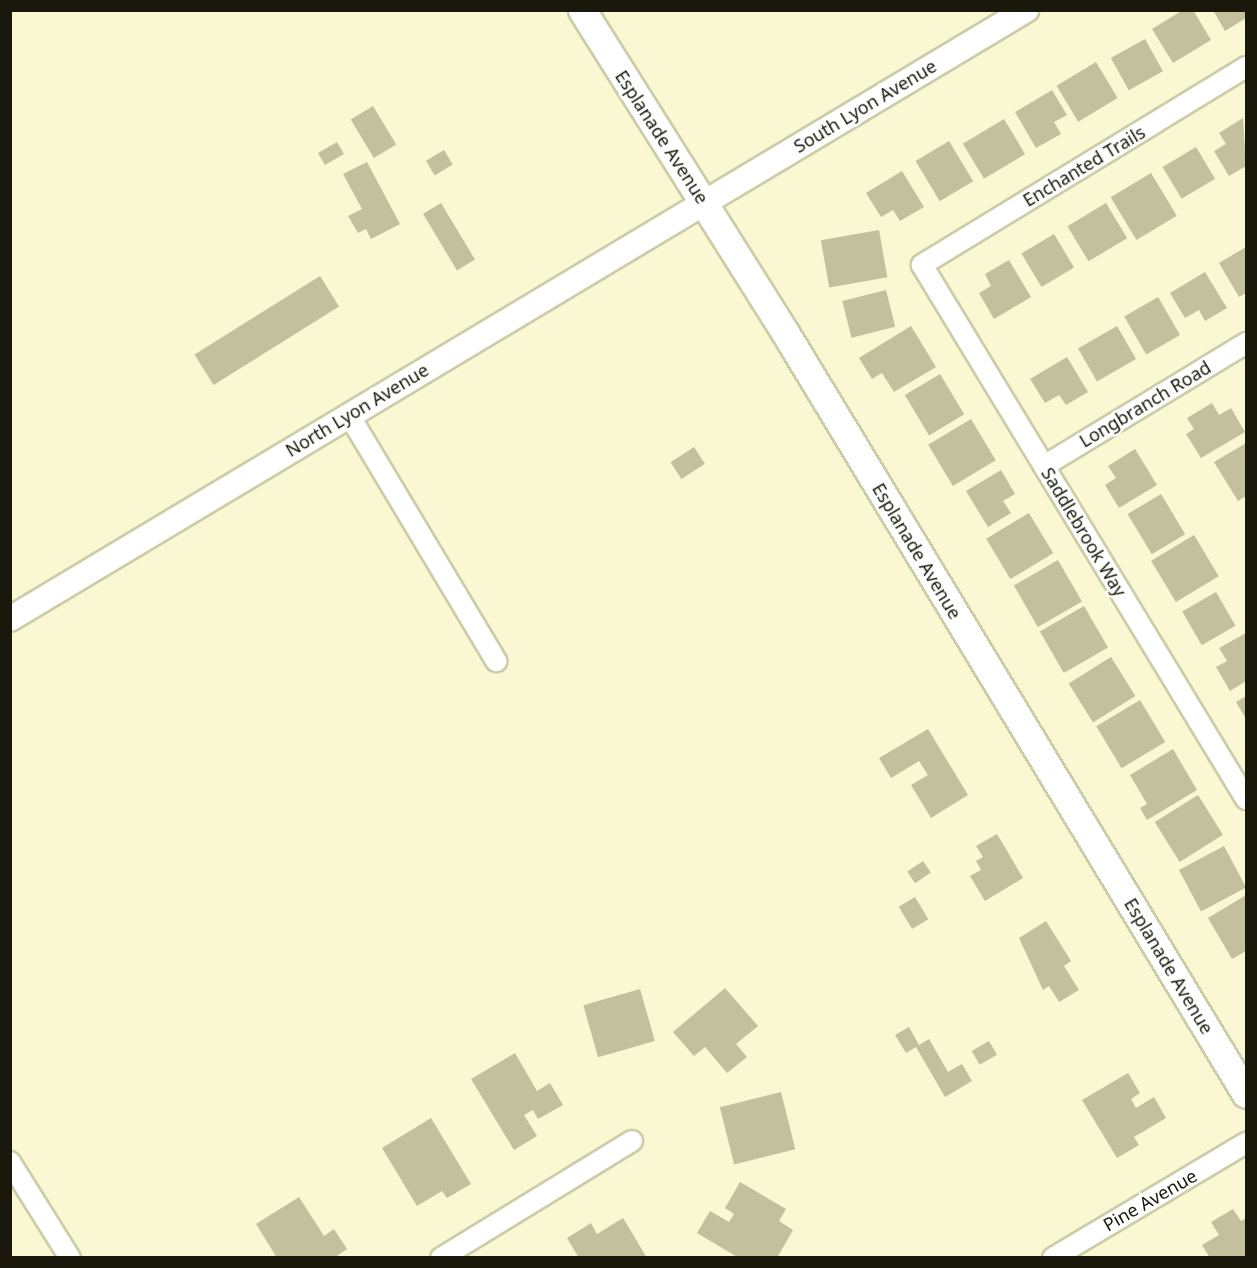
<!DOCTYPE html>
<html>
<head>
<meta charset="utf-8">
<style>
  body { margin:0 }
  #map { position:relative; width:1257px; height:1268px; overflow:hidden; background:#f9f8d3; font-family:"Noto Sans",sans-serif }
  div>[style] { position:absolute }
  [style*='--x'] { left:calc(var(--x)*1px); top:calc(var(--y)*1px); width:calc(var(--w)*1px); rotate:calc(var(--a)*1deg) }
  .building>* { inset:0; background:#c2c09d; transform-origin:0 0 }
  .roads { filter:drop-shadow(2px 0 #cdcca8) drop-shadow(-2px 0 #cdcca8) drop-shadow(0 2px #cdcca8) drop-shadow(0 -2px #cdcca8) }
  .minor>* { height:20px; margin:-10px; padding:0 10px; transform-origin:10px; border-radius:10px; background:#fff }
  .tertiary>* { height:24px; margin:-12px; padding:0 12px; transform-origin:12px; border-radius:12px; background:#fff }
  .secondary>* { height:27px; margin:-13.5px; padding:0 13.5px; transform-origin:13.5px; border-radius:13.5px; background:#fff }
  span { translate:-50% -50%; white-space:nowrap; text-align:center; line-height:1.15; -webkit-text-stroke:5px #fff; paint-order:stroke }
  .street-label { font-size:18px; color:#19180b }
  .frame { position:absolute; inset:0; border:12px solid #19180b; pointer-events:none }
</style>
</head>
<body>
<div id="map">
  <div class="building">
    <div style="clip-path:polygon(1183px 10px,1193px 10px,1211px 40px,1173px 63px,1152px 29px)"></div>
    <div style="clip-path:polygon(1213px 10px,1246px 10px,1246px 18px,1225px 31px)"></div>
    <div style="left:1145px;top:39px;width:37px;height:39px;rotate:61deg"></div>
    <div style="left:1096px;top:62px;width:42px;height:46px;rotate:59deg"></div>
    <div style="clip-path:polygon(1052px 90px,1067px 115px,1054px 122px,1061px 134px,1036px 148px,1015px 112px)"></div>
    <div style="left:373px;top:106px;width:45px;height:26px;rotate:59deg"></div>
    <div style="clip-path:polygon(1243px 118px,1246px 166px,1229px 176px,1214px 151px,1226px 144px,1219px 133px)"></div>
    <div style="left:1004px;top:119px;width:41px;height:48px;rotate:59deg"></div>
    <div style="left:949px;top:141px;width:47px;height:39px;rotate:59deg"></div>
    <div style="left:337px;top:142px;width:14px;height:22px;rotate:60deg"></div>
    <div style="left:1196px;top:147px;width:37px;height:39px;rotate:59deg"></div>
    <div style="left:444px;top:150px;width:17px;height:21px;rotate:59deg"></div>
    <div style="clip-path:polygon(367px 162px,400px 224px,371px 239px,366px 229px,358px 233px,348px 216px,362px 209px,343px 174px)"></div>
    <div style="clip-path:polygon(902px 171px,924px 207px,900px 221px,893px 210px,881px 217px,866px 193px)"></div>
    <div style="left:1151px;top:173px;width:50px;height:47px;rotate:59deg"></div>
    <div style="left:441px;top:203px;width:66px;height:21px;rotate:59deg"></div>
    <div style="left:1106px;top:203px;width:41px;height:45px;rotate:59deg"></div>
    <div style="left:879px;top:230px;width:48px;height:59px;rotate:80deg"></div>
    <div style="left:1054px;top:234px;width:39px;height:38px;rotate:59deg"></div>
    <div style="clip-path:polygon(1246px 247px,1246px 293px,1239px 297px,1219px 263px)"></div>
    <div style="clip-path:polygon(1009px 260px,1031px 297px,994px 319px,979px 293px,991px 286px,985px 274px)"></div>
    <div style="clip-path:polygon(1205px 272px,1227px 308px,1205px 321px,1199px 310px,1185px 318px,1170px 293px)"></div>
    <div style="left:320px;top:276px;width:36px;height:148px;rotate:58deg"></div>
    <div style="left:886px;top:290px;width:38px;height:45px;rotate:76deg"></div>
    <div style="left:1158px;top:297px;width:44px;height:39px;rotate:60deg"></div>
    <div style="clip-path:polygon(911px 326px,936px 367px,894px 392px,882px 373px,872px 379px,859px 358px)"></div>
    <div style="left:1117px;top:326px;width:38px;height:45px;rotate:60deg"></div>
    <div style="clip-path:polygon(1067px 357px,1088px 392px,1066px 405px,1059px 395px,1045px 403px,1030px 379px)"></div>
    <div style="left:940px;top:374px;width:47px;height:41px;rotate:59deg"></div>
    <div style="clip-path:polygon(1212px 403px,1219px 415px,1231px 408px,1245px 432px,1201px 458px,1186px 434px,1194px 429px,1187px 418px)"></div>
    <div style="left:971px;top:419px;width:48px;height:50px;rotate:59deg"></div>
    <div style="clip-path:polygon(1246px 443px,1246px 496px,1238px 501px,1214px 462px)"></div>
    <div style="left:694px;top:447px;width:20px;height:28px;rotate:57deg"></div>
    <div style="clip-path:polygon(1135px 449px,1157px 485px,1119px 508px,1105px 485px,1116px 478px,1108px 466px)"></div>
    <div style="clip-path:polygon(1001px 470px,1015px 494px,1003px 501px,1011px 513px,988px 527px,966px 491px)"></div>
    <div style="left:1161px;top:494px;width:47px;height:39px;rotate:59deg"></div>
    <div style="left:1029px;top:513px;width:47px;height:50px;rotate:59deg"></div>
    <div style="left:1194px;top:535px;width:48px;height:50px;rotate:59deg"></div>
    <div style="left:1058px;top:560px;width:48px;height:51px;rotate:60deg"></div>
    <div style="left:1216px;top:592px;width:39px;height:39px;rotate:60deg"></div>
    <div style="left:1084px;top:606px;width:48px;height:51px;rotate:60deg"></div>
    <div style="clip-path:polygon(1246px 633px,1246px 681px,1230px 691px,1216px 667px,1227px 661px,1219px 648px)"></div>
    <div style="left:1111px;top:657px;width:46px;height:50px;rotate:58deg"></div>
    <div style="clip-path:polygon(1246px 696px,1246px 719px,1236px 702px)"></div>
    <div style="left:1140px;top:700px;width:49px;height:51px;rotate:59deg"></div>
    <div style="clip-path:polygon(928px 729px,968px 795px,931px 818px,911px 785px,928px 775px,919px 761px,891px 778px,879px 758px)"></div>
    <div style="clip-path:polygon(1173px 749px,1197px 790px,1147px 820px,1140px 808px,1147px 804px,1130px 775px)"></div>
    <div style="left:1198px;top:795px;width:47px;height:51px;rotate:58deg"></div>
    <div style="clip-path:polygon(997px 834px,1023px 878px,985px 901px,970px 876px,981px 870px,976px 861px,983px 857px,976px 846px)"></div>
    <div style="left:1224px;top:846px;width:47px;height:51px;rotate:62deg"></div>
    <div style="left:923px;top:861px;width:14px;height:19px;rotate:56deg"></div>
    <div style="clip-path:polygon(1246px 895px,1246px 951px,1232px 959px,1208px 918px)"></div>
    <div style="left:915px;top:897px;width:26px;height:19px;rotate:59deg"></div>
    <div style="clip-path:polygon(1046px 921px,1071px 961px,1064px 966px,1079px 990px,1059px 1002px,1049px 986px,1043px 990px,1019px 938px)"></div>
    <div style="clip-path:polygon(725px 988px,758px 1026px,736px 1044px,747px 1057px,727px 1073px,705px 1047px,694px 1056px,673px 1032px)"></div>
    <div style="left:640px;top:989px;width:54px;height:59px;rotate:74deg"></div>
    <div style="clip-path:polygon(909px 1027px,919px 1045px,929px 1039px,948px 1072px,962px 1064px,972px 1081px,945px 1097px,916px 1047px,906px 1053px,895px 1035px)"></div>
    <div style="left:989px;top:1041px;width:16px;height:20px;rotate:60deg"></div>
    <div style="clip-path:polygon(515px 1053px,537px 1091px,550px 1083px,563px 1105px,538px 1119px,533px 1110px,524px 1115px,537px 1136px,514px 1150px,471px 1079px)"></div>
    <div style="clip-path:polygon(1128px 1073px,1140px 1093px,1131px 1099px,1136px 1108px,1154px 1097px,1166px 1118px,1134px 1137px,1139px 1145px,1117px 1158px,1082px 1100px)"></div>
    <div style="left:781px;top:1092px;width:59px;height:63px;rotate:76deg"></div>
    <div style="clip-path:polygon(431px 1118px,471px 1184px,447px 1198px,442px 1191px,417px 1206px,382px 1148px)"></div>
    <div style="clip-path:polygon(740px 1182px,786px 1209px,779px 1221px,793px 1230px,777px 1258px,739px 1258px,697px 1233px,710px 1211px,729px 1222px,734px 1214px,725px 1208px)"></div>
    <div style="clip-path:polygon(299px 1197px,324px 1236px,334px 1229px,347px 1249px,334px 1258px,277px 1258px,256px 1224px)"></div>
    <div style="clip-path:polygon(1233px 1209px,1241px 1221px,1246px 1218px,1246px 1256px,1210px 1258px,1202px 1245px,1219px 1235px,1211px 1222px)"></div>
    <div style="clip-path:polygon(623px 1218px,647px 1258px,579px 1258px,567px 1238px,591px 1223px,597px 1234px)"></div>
  </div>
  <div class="roads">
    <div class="minor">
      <div style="--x:1246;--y:67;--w:380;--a:148.6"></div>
      <div style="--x:922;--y:265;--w:625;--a:58.75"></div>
      <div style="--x:349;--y:415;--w:287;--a:59.1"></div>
      <div style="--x:1044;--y:466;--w:237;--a:-31.3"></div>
      <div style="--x:10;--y:1162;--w:113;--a:58"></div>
      <div style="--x:441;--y:1258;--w:224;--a:-31.5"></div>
      <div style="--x:1053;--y:1258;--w:225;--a:-30.8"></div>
    </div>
    <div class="tertiary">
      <div style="--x:10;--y:619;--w:1185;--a:-30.94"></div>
    </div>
    <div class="secondary">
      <div style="--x:582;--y:10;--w:383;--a:57.8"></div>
      <div style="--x:786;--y:334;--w:888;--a:58.82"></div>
    </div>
  </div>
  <div class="street-label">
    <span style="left:865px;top:106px;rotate:-31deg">South Lyon Avenue</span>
    <span style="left:662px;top:137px;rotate:57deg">Esplanade Avenue</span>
    <span style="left:1084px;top:166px;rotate:-31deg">Enchanted Trails</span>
    <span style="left:1145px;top:404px;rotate:-31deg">Longbranch Road</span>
    <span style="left:357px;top:410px;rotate:-31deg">North Lyon Avenue</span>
    <span style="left:1084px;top:532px;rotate:59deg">Saddlebrook Way</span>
    <span style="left:917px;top:551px;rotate:59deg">Esplanade Avenue</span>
    <span style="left:1169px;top:966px;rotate:59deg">Esplanade Avenue</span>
    <span style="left:1150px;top:1200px;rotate:-30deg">Pine Avenue</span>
  </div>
  <div class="frame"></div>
</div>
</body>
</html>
